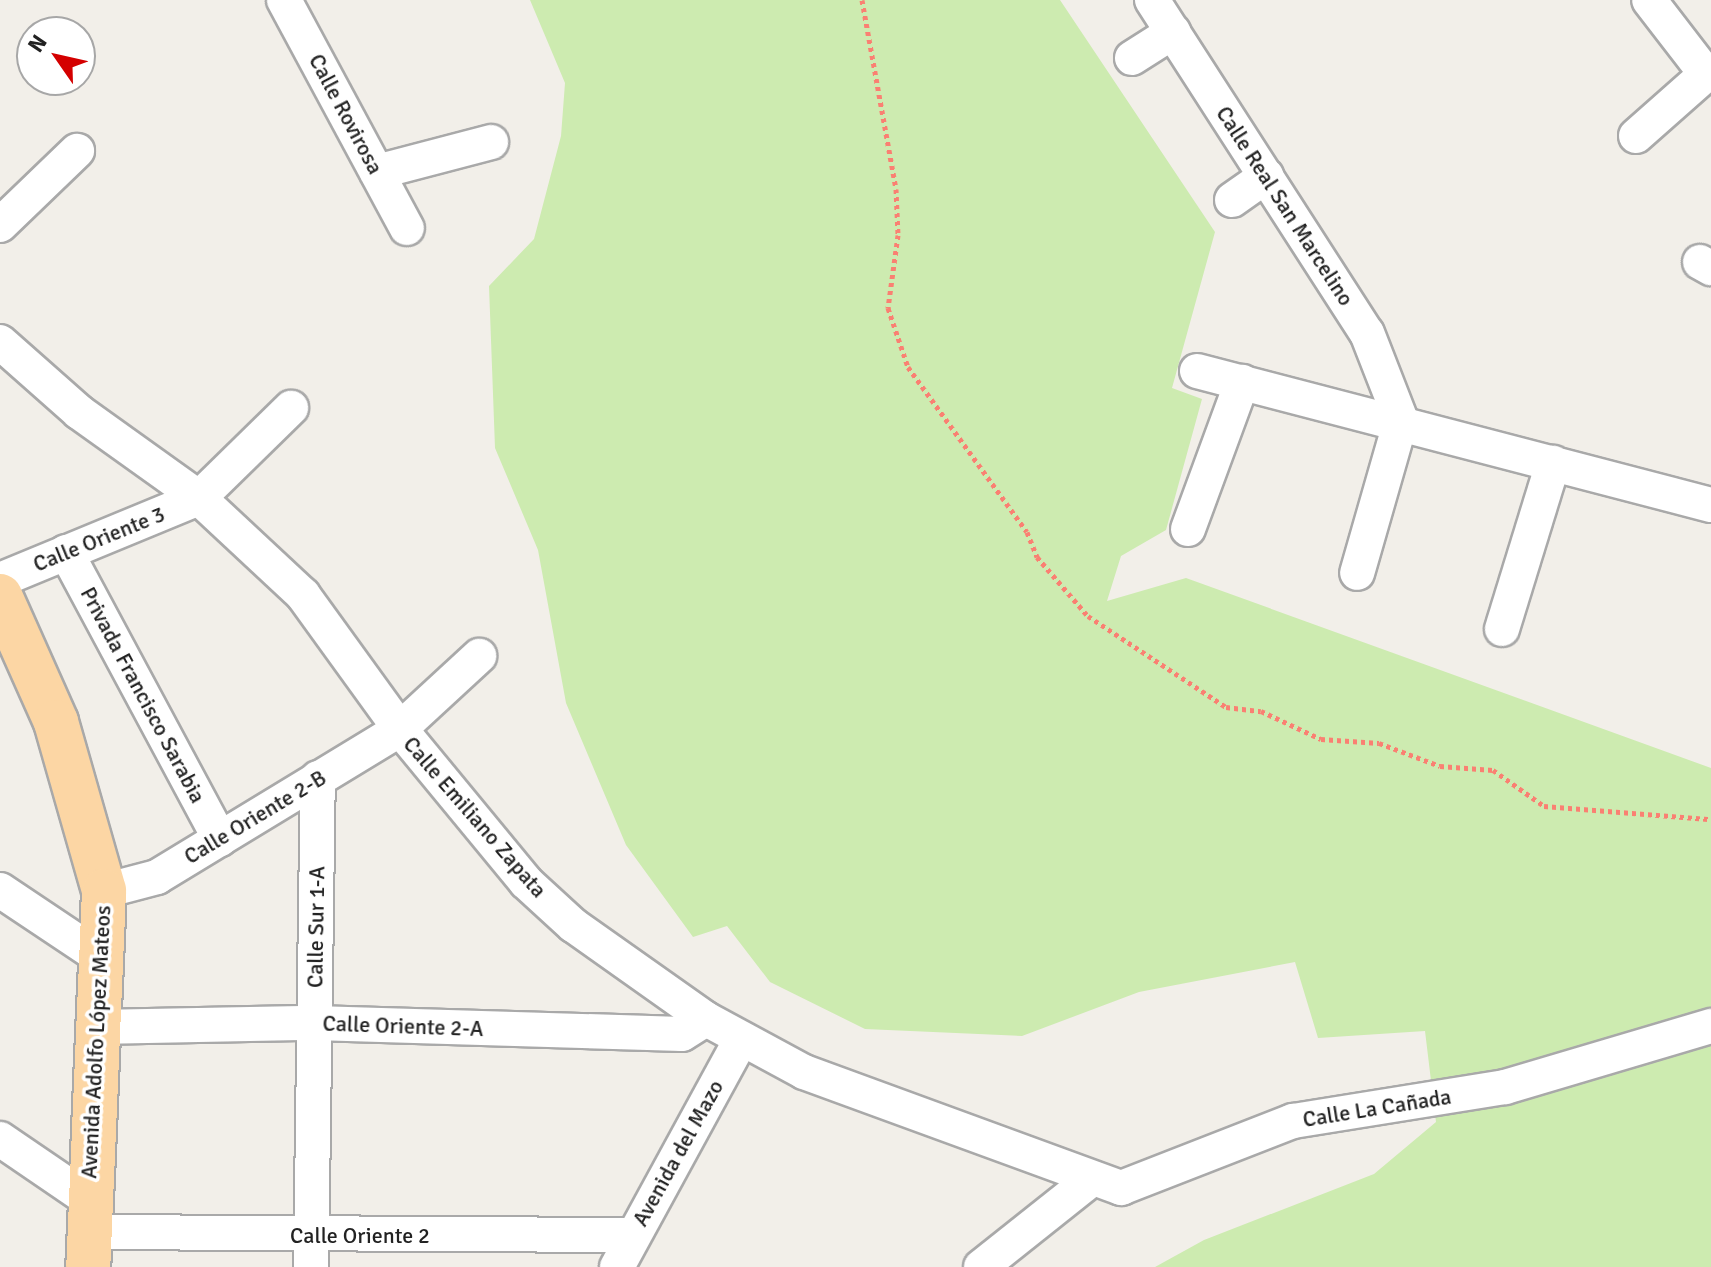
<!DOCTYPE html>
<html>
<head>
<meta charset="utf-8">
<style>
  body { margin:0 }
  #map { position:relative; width:1711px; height:1267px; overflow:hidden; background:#f2efe9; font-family:Signika,sans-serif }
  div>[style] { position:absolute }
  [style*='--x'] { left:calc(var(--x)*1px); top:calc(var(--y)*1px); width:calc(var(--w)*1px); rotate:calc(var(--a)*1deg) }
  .grass>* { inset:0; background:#cdebb0 }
  .path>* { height:5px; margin-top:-2.5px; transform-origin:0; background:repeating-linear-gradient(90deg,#fa8072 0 4px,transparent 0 8px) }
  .roads { filter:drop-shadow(2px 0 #a9a9a9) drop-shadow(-2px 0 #a9a9a9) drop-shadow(0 2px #a9a9a9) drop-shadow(0 -2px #a9a9a9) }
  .minor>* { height:34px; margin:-17px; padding:0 17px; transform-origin:17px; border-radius:17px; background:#fff }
  .major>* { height:44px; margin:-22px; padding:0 22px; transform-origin:22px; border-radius:22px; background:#fcd6a4 }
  span { translate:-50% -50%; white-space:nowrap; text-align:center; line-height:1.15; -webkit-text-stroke:7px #fff; paint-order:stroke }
  .street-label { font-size:22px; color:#222 }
  .north { position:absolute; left:16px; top:16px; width:80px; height:80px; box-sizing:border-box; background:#fff; border:2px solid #a7a7a7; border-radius:50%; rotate:304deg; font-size:22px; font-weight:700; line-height:32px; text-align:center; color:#222 }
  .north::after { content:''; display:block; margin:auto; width:28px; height:36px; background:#d40000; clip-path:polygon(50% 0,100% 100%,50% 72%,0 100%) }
</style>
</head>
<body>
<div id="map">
  <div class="grass">
    <div style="clip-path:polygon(530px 0,1060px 0,1215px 232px,1172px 388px,1202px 399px,1166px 530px,1121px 556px,1107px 601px,1186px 578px,1711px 768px,1711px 1267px,1155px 1267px,1204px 1240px,1374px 1174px,1436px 1122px,1425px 1031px,1318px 1038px,1295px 962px,1139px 992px,1022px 1036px,865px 1029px,770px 982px,727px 926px,693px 937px,626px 845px,566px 703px,538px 550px,495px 448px,489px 286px,534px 239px,561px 136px,565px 83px)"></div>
  </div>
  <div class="path">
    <div style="--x:862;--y:0;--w:192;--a:79.8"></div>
    <div style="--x:896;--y:189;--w:46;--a:87.5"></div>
    <div style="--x:898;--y:235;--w:74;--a:97.8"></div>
    <div style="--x:888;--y:308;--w:62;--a:71.3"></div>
    <div style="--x:908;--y:367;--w:203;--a:54.2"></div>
    <div style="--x:1027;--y:532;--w:27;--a:68"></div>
    <div style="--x:1037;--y:557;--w:78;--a:49.2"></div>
    <div style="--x:1088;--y:616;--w:165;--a:33.4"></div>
    <div style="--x:1226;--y:707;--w:35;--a:7"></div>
    <div style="--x:1261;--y:711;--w:66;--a:25"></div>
    <div style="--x:1321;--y:739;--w:58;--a:3.9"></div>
    <div style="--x:1379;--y:743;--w:65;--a:20.7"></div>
    <div style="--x:1440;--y:766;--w:53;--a:4.3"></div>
    <div style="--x:1493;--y:770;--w:62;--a:35.2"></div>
    <div style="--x:1544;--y:806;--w:168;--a:4.5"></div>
  </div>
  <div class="roads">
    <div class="minor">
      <div style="--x:284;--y:0;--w:259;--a:61.7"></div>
      <div style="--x:1152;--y:0;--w:396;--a:57.2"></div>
      <div style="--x:1367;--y:333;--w:93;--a:68.7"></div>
      <div style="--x:1401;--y:420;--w:159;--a:106"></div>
      <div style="--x:1132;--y:58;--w:49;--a:-32.4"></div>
      <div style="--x:1636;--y:136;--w:94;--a:-41.5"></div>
      <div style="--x:1706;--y:74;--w:93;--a:-127.6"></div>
      <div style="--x:377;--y:172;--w:118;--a:-14.7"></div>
      <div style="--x:1232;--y:200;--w:42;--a:-35.2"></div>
      <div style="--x:0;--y:225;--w:107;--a:-43.9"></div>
      <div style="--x:1700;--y:262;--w:13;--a:29"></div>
      <div style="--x:0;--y:342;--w:106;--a:41.5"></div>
      <div style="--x:79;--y:412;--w:148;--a:35.6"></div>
      <div style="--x:199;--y:498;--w:142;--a:43"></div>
      <div style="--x:303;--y:595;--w:165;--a:54.1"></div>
      <div style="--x:400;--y:729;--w:198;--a:50.5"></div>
      <div style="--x:526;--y:882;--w:64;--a:42.5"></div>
      <div style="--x:573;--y:925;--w:163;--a:35.3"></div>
      <div style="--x:706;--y:1019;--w:111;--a:28.4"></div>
      <div style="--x:804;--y:1072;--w:338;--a:20.1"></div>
      <div style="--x:1121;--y:1188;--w:185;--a:-21.3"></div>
      <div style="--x:1293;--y:1121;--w:215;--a:-9.1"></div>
      <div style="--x:1505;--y:1087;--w:215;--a:-16.5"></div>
      <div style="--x:1197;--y:371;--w:531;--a:14.61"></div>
      <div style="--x:1188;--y:529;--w:157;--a:-69.8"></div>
      <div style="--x:66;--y:552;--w:326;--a:61.8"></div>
      <div style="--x:0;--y:580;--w:215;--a:-22.4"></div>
      <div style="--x:199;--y:498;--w:129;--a:-44.4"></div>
      <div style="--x:1502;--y:629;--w:174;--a:-72.9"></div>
      <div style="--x:0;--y:890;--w:124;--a:33.8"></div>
      <div style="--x:104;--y:891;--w:55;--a:-14.8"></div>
      <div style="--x:157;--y:877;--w:285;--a:-31.3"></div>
      <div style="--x:400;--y:729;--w:108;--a:-42.7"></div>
      <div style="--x:96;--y:1027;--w:218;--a:-1.1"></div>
      <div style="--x:314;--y:1023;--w:368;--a:1.7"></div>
      <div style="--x:682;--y:1034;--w:28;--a:-32"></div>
      <div style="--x:0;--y:1139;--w:107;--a:34.3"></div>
      <div style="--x:88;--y:1232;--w:544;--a:0.32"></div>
      <div style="--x:311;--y:1267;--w:489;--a:-89.2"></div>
      <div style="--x:617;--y:1267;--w:259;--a:-61.4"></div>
      <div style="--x:981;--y:1267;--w:138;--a:-38.5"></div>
    </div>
    <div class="major">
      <div style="--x:0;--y:596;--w:138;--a:66"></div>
      <div style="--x:56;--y:722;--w:176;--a:74.1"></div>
      <div style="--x:104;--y:891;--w:376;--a:92.4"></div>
    </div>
  </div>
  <div class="street-label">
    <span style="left:346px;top:114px;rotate:62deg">Calle Rovirosa</span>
    <span style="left:1285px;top:206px;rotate:57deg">Calle Real San Marcelino</span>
    <span style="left:99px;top:539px;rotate:-22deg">Calle Oriente 3</span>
    <span style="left:143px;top:695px;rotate:62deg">Privada Francisco Sarabia</span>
    <span style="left:255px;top:817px;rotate:-31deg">Calle Oriente 2-B</span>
    <span style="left:475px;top:817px;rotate:49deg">Calle Emiliano Zapata</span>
    <span style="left:316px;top:927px;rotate:-89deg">Calle Sur 1-A</span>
    <span style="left:403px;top:1026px;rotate:2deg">Calle Oriente 2-A</span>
    <span style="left:96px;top:1042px;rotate:-87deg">Avenida Adolfo López Mateos</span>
    <span style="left:1377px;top:1108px;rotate:-9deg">Calle La Cañada</span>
    <span style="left:678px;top:1153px;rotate:-61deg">Avenida del Mazo</span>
    <span style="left:360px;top:1236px">Calle Oriente 2</span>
  </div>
  <div class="north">N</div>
</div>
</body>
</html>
